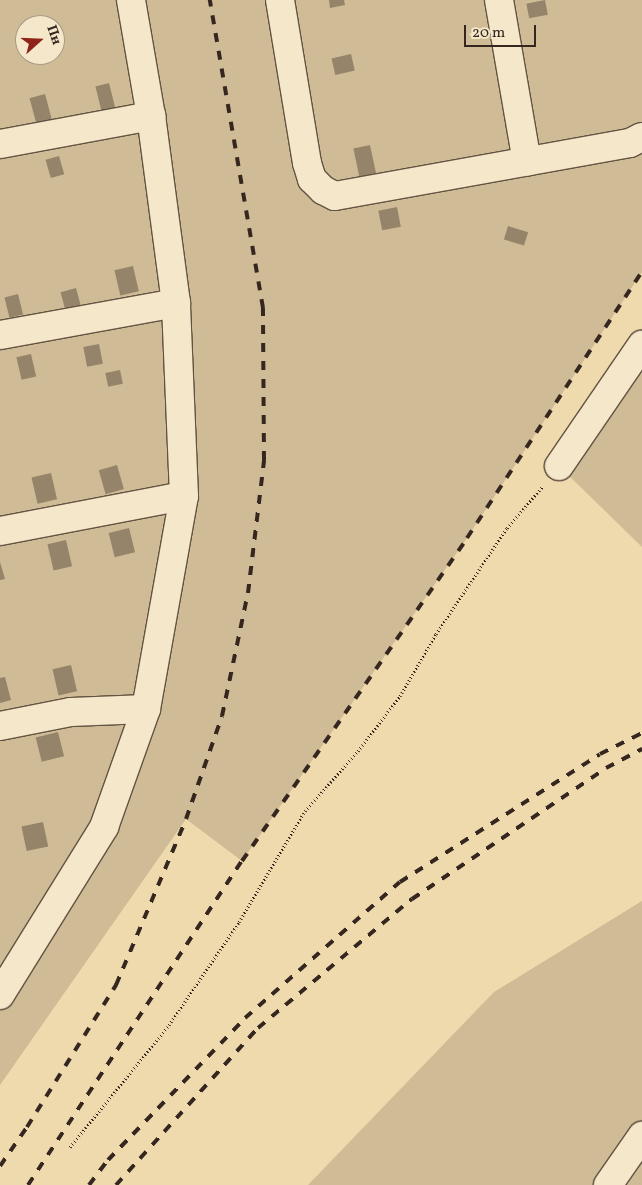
<!DOCTYPE html>
<html>
<head>
<meta charset="utf-8">
<style>
  body { margin:0 }
  #map { position:relative; width:642px; height:1185px; overflow:hidden; background:#eedaad; font-family:Vollkorn,serif }
  div>[style] { position:absolute }
  [style*='--x'] { left:calc(var(--x)*1px); top:calc(var(--y)*1px); width:calc(var(--w)*1px); rotate:calc(var(--a)*1deg) }
  .green>* { inset:0; background:#cfbb95 }
  .building>* { inset:0; background:#958469; transform-origin:0 0 }
  .path>* { height:3px; margin-top:-1.5px; transform-origin:0; background:repeating-linear-gradient(90deg,#35261f 0 1px,transparent 0 3.5px) }
  .roads { filter:drop-shadow(1px 0 #635342) drop-shadow(-1px 0 #635342) drop-shadow(0 1px #635342) drop-shadow(0 -1px #635342) }
  .minor>* { height:28px; margin:-14px; padding:0 14px; transform-origin:14px; border-radius:14px; background:#f4e7ca }
  .rail>* { height:4px; margin-top:-2px; transform-origin:0; background:repeating-linear-gradient(90deg,#35261f 0 9px,transparent 0 18px) }
  span { translate:-50% -50%; white-space:nowrap; text-align:center; line-height:1.15; -webkit-text-stroke:4px #f4e7ca; paint-order:stroke }
  .north { position:absolute; left:15px; top:15px; width:50px; height:50px; box-sizing:border-box; background:#f4e7ca; border:1px solid #a89a86; border-radius:50%; rotate:70deg; font-size:14px; font-weight:700; line-height:20px; text-align:center; color:#35261f }
  .north::after { content:''; display:block; margin:auto; width:18px; height:22px; background:#8f2418; clip-path:polygon(50% 0,100% 100%,50% 72%,0 100%) }
  .scale { position:absolute; left:464px; top:25px; width:72px; height:22px; box-sizing:border-box; border:2px solid #35261f; border-top:0; padding-left:6px; font-size:15px; line-height:18px; white-space:nowrap; color:#35261f; -webkit-text-stroke:4px #f4e7ca; paint-order:stroke }
</style>
</head>
<body>
<div id="map">
  <div class="green">
    <div style="clip-path:polygon(evenodd,0 0,642px 0,642px 272px,467px 538px,242px 861px,186px 819px,0 1085px,0 0,25px 25px,55px 25px,55px 55px,25px 55px,25px 25px)"></div>
    <div style="clip-path:polygon(642px 345px,642px 547px,559px 466px)"></div>
    <div style="clip-path:polygon(642px 901px,642px 1185px,308px 1185px,494px 992px)"></div>
  </div>
  <div class="building">
    <div style="clip-path:polygon(329px 0,344px 0,345px 5px,330px 8px)"></div>
    <div style="left:545px;top:0;width:15px;height:19px;rotate:79deg"></div>
    <div style="left:351px;top:54px;width:17px;height:20px;rotate:77deg"></div>
    <div style="left:109px;top:83px;width:25px;height:14px;rotate:76deg"></div>
    <div style="left:45px;top:94px;width:27px;height:16px;rotate:75deg"></div>
    <div style="left:370px;top:145px;width:29px;height:17px;rotate:78deg"></div>
    <div style="left:59px;top:156px;width:19px;height:14px;rotate:74deg"></div>
    <div style="left:397px;top:207px;width:20px;height:19px;rotate:79deg"></div>
    <div style="left:508px;top:226px;width:21px;height:14px;rotate:17deg"></div>
    <div style="left:133px;top:266px;width:26px;height:19px;rotate:77deg"></div>
    <div style="left:76px;top:288px;width:20px;height:16px;rotate:75deg"></div>
    <div style="left:18px;top:294px;width:21px;height:14px;rotate:76deg"></div>
    <div style="left:99px;top:344px;width:20px;height:16px;rotate:79deg"></div>
    <div style="left:31px;top:354px;width:23px;height:15px;rotate:77deg"></div>
    <div style="left:120px;top:370px;width:14px;height:15px;rotate:78deg"></div>
    <div style="left:117px;top:465px;width:25px;height:19px;rotate:74deg"></div>
    <div style="left:51px;top:473px;width:27px;height:20px;rotate:77deg"></div>
    <div style="left:129px;top:528px;width:25px;height:21px;rotate:76deg"></div>
    <div style="left:66px;top:540px;width:27px;height:19px;rotate:77deg"></div>
    <div style="clip-path:polygon(0 562px,5px 579px,0 580px)"></div>
    <div style="left:71px;top:665px;width:27px;height:19px;rotate:77deg"></div>
    <div style="clip-path:polygon(5px 677px,11px 700px,0 703px,0 678px)"></div>
    <div style="left:58px;top:732px;width:25px;height:23px;rotate:76deg"></div>
    <div style="left:43px;top:822px;width:25px;height:22px;rotate:78deg"></div>
  </div>
  <div class="path">
    <div style="--x:70;--y:1147;--w:157;--a:-50.9"></div>
    <div style="--x:169;--y:1025;--w:125;--a:-55.8"></div>
    <div style="--x:239;--y:922;--w:129;--a:-59.3"></div>
    <div style="--x:305;--y:811;--w:80;--a:-48.5"></div>
    <div style="--x:358;--y:751;--w:69;--a:-52.6"></div>
    <div style="--x:400;--y:696;--w:72;--a:-59.9"></div>
    <div style="--x:436;--y:634;--w:128;--a:-56.2"></div>
    <div style="--x:507;--y:528;--w:55;--a:-49.4"></div>
  </div>
  <div class="roads">
    <div class="minor">
      <div style="--x:280;--y:0;--w:165;--a:80.6"></div>
      <div style="--x:307;--y:163;--w:17;--a:73"></div>
      <div style="--x:312;--y:179;--w:16;--a:45"></div>
      <div style="--x:323;--y:190;--w:13;--a:27"></div>
      <div style="--x:335;--y:196;--w:300;--a:-10.2"></div>
      <div style="--x:630;--y:143;--w:13;--a:-27"></div>
      <div style="--x:499;--y:0;--w:164;--a:80.2"></div>
      <div style="--x:0;--y:144;--w:154;--a:-10.5"></div>
      <div style="--x:0;--y:335;--w:179;--a:-10.3"></div>
      <div style="--x:559;--y:466;--w:147;--a:-55.6"></div>
      <div style="--x:0;--y:531;--w:187;--a:-10.8"></div>
      <div style="--x:0;--y:726;--w:72;--a:-11.2"></div>
      <div style="--x:71;--y:712;--w:75;--a:-2.3"></div>
      <div style="--x:0;--y:995;--w:198;--a:-58.2"></div>
      <div style="--x:104;--y:827;--w:125;--a:-70.4"></div>
      <div style="--x:146;--y:709;--w:216;--a:-79.9"></div>
      <div style="--x:184;--y:496;--w:193;--a:-92.4"></div>
      <div style="--x:176;--y:303;--w:189;--a:-97.6"></div>
      <div style="--x:151;--y:116;--w:118;--a:-99.8"></div>
      <div style="--x:608;--y:1185;--w:60;--a:-55.2"></div>
    </div>
  </div>
  <div class="rail">
    <div style="--x:0;--y:1166;--w:47;--a:-55.3"></div>
    <div style="--x:27;--y:1127;--w:168;--a:-57.9"></div>
    <div style="--x:116;--y:985;--w:180;--a:-67.1"></div>
    <div style="--x:186;--y:819;--w:109;--a:-70.7"></div>
    <div style="--x:222;--y:716;--w:126;--a:-78.1"></div>
    <div style="--x:248;--y:593;--w:134;--a:-83.1"></div>
    <div style="--x:264;--y:460;--w:152;--a:-90.4"></div>
    <div style="--x:263;--y:308;--w:313;--a:-99.8"></div>
    <div style="--x:28;--y:1185;--w:388;--a:-56.6"></div>
    <div style="--x:242;--y:861;--w:394;--a:-55.1"></div>
    <div style="--x:467;--y:538;--w:318;--a:-56.7"></div>
    <div style="--x:89;--y:1185;--w:31;--a:-53"></div>
    <div style="--x:108;--y:1160;--w:197;--a:-46"></div>
    <div style="--x:245;--y:1018;--w:206;--a:-41.3"></div>
    <div style="--x:400;--y:882;--w:237;--a:-32.6"></div>
    <div style="--x:600;--y:754;--w:47;--a:-26.6"></div>
    <div style="--x:116;--y:1185;--w:212;--a:-47.9"></div>
    <div style="--x:258;--y:1028;--w:201;--a:-40"></div>
    <div style="--x:412;--y:899;--w:234;--a:-34"></div>
    <div style="--x:606;--y:768;--w:41;--a:-27.8"></div>
  </div>
  <div class="north">Пн</div>
  <div class="scale">20 m</div>
</div>
</body>
</html>
